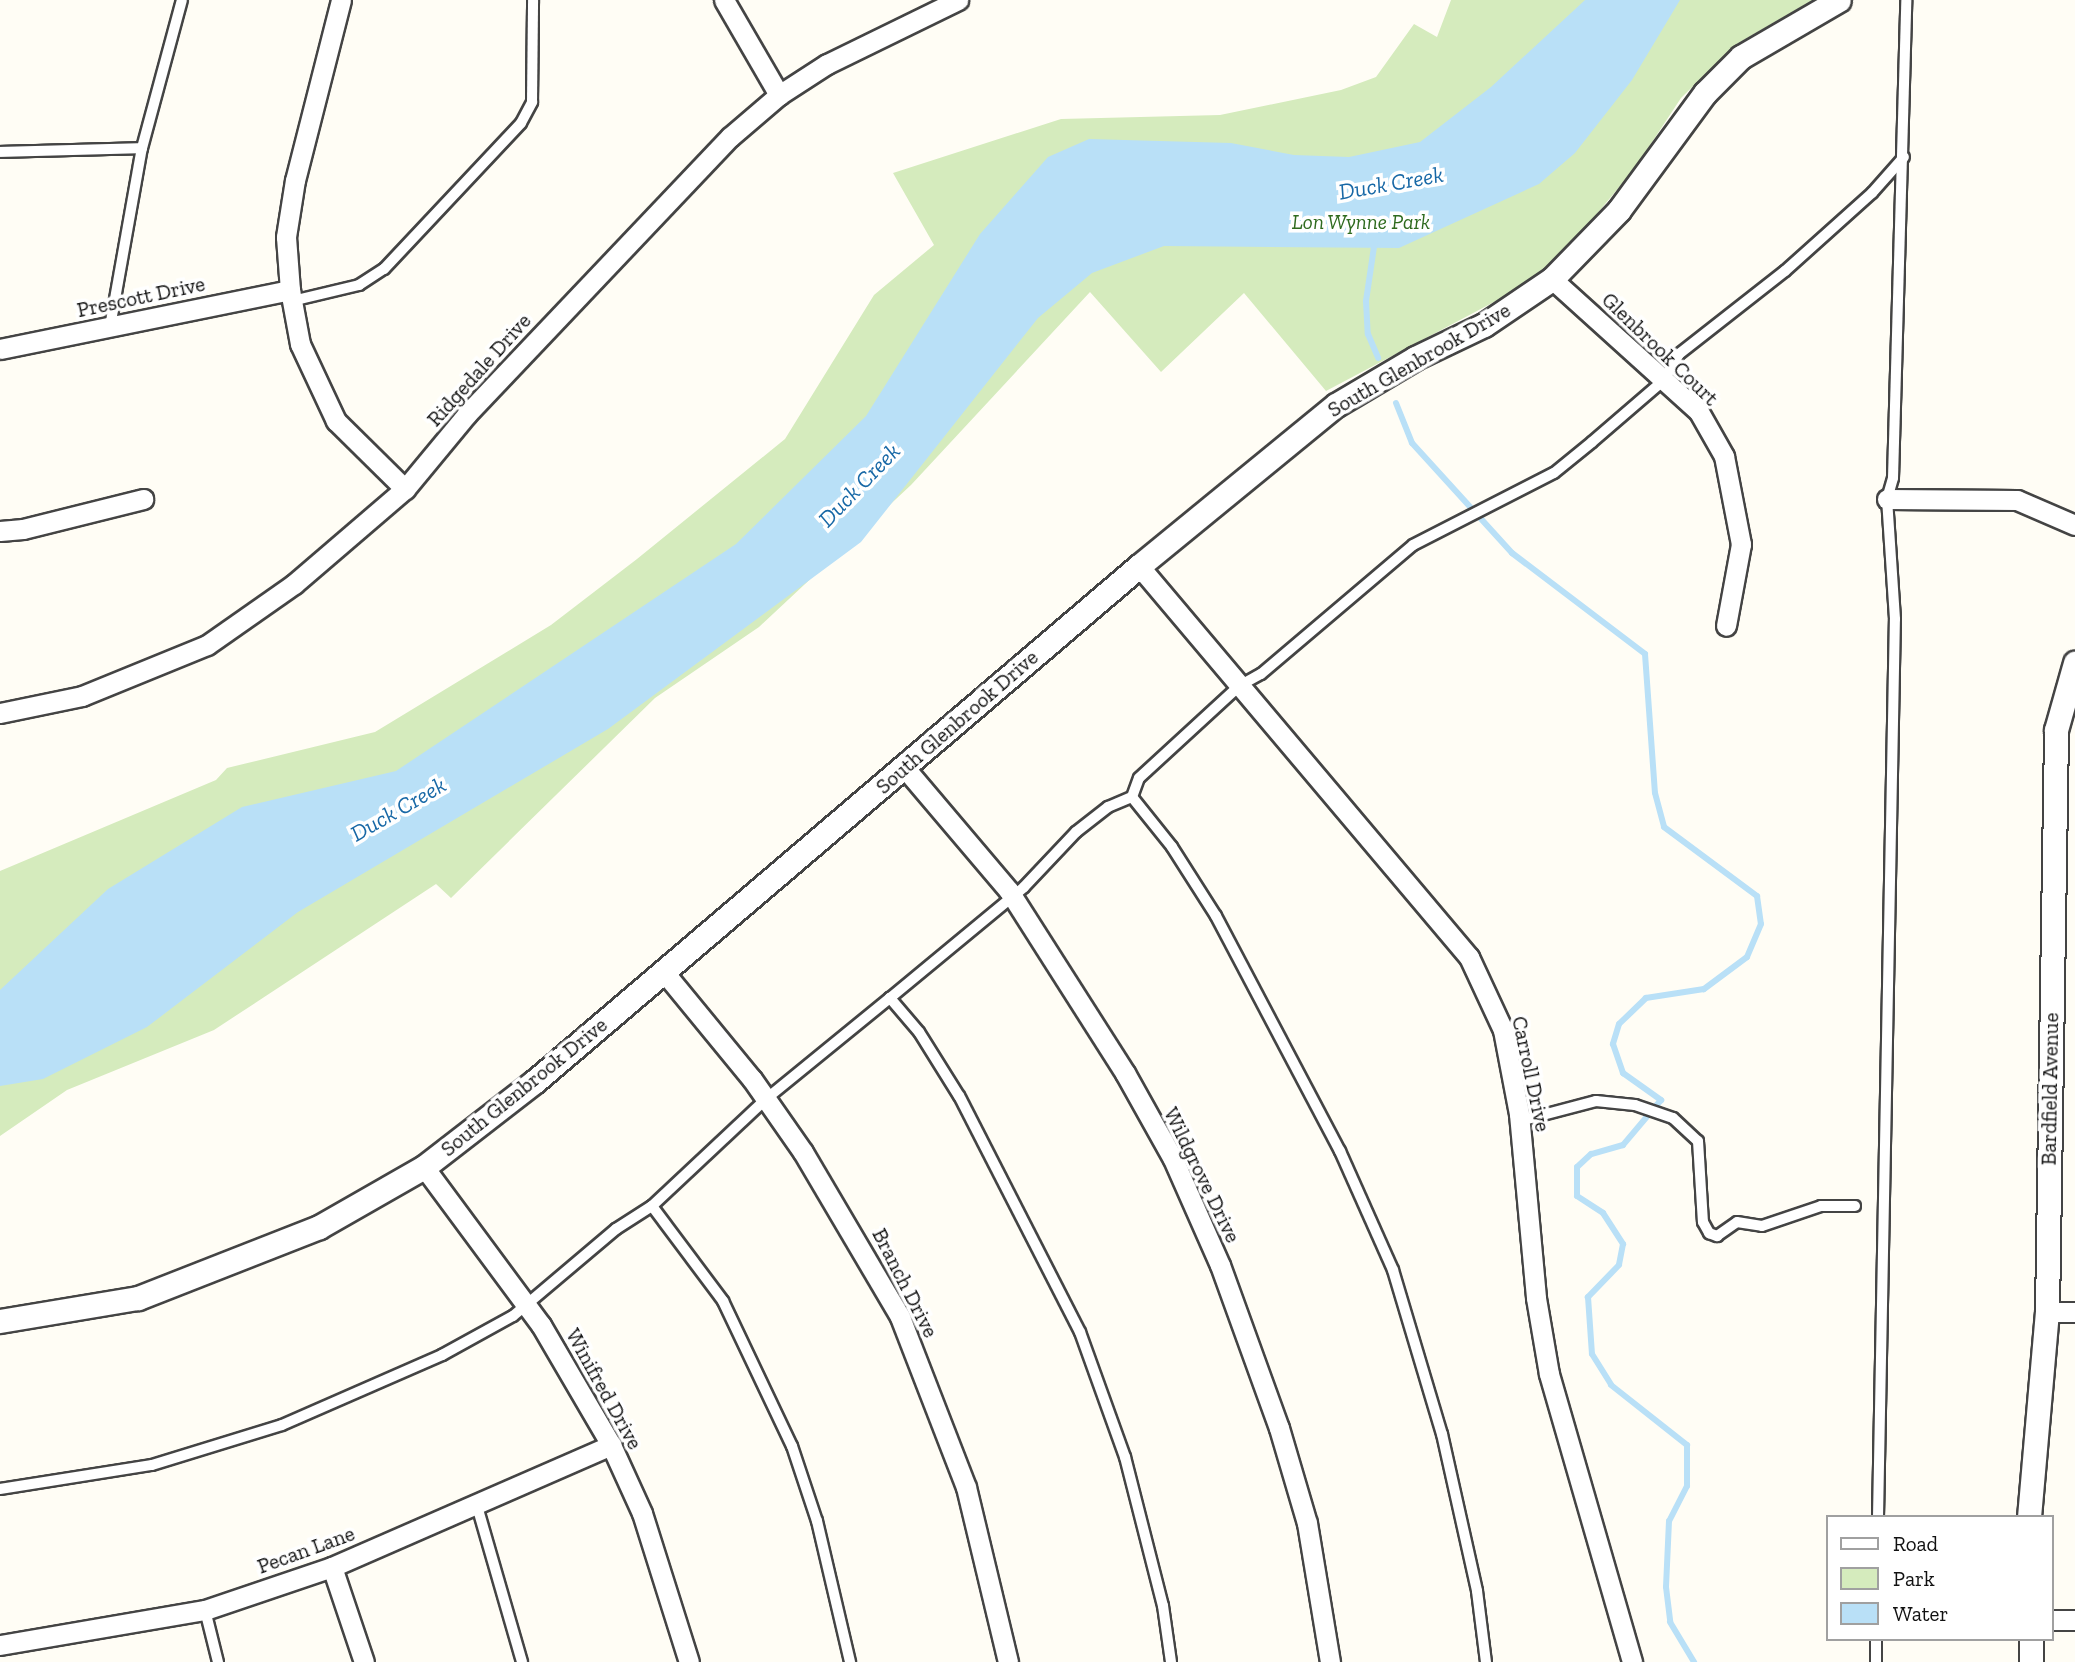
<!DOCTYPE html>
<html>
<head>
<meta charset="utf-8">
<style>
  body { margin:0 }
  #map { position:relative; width:2075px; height:1662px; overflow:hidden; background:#fffdf5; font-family:"Zilla Slab",serif }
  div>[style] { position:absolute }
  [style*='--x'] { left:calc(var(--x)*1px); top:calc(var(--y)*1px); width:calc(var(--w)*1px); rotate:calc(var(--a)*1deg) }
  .green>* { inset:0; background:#d5ebbd }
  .water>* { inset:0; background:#b9e0f7 }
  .stream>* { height:6px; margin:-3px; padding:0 3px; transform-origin:3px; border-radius:3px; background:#b9e0f7 }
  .roads { filter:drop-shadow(2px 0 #444) drop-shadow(-2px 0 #444) drop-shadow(0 2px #444) drop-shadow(0 -2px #444) }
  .service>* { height:10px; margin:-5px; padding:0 5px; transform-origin:5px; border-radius:5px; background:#fff }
  .minor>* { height:19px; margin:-9.5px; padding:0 9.5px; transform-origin:9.5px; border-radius:9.5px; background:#fff }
  .tertiary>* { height:23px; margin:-11.5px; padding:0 11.5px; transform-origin:11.5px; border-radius:11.5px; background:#fff }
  span { translate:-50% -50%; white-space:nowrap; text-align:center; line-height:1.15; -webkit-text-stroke:7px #fff; paint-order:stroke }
  .park-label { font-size:21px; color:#2f6b1f; font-style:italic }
  .street-label { font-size:21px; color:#111 }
  .water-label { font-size:23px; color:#1768a6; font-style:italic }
  .legend { position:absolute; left:1826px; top:1515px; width:228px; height:126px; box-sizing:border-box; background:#fff; border:2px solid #a0a0a0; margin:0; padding:9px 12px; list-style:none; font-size:21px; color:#111 }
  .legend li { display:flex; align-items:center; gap:14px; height:35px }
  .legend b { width:35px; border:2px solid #a0a0a0 }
</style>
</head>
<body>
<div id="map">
  <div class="green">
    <div style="clip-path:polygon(1451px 0,1813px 0,1735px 45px,1681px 98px,1635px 168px,1547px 274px,1326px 391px,1244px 293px,1161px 372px,1090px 292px,911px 485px,759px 627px,655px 698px,451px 898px,436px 884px,214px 1030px,67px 1090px,0 1136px,0 871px,216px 780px,227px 768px,375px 732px,551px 625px,637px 559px,785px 439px,874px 295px,934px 245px,893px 173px,1061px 119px,1220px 115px,1341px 90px,1376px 77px,1414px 24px,1437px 37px)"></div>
  </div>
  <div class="water">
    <div style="clip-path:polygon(1585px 0,1680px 0,1632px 80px,1575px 153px,1539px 184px,1399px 248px,1164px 246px,1092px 273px,1038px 318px,861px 542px,608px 729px,298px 912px,147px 1027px,43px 1079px,0 1086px,0 990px,108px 889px,242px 807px,396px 771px,736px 544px,866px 416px,980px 234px,1048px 157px,1089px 139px,1231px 143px,1294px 155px,1349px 157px,1420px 142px,1491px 87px)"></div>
  </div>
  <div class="stream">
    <div style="--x:1375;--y:240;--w:62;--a:98.4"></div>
    <div style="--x:1366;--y:301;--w:33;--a:87"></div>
    <div style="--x:1368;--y:334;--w:26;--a:67"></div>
    <div style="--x:1396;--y:403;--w:43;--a:68.2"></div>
    <div style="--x:1412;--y:443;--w:149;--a:47.7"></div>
    <div style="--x:1512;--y:553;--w:167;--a:37.2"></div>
    <div style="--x:1645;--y:654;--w:139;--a:85.9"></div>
    <div style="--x:1655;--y:793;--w:35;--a:75"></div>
    <div style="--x:1664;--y:827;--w:116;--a:36.6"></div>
    <div style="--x:1757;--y:896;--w:28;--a:82"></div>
    <div style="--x:1761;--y:924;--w:36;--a:113"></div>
    <div style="--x:1747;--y:957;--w:54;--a:143.3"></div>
    <div style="--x:1704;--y:989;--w:59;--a:171.2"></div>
    <div style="--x:1646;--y:998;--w:37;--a:136"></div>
    <div style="--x:1619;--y:1024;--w:21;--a:107"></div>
    <div style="--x:1613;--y:1044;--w:31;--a:71"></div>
    <div style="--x:1623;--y:1073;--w:47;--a:35.4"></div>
    <div style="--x:1661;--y:1100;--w:59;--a:130.2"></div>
    <div style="--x:1623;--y:1145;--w:33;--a:164"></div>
    <div style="--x:1591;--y:1154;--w:19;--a:137"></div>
    <div style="--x:1577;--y:1167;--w:29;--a:90"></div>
    <div style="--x:1577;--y:1196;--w:31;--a:33"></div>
    <div style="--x:1603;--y:1213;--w:37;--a:57"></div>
    <div style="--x:1623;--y:1244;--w:21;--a:101"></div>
    <div style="--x:1619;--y:1265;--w:45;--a:134.1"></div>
    <div style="--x:1588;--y:1297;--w:57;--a:86"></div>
    <div style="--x:1592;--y:1354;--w:36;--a:58"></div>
    <div style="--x:1611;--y:1385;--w:97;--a:38.3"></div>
    <div style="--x:1687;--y:1445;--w:41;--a:90"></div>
    <div style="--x:1687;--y:1486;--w:39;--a:117"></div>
    <div style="--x:1669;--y:1521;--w:66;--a:92.6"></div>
    <div style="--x:1666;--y:1587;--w:35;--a:83"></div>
    <div style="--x:1670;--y:1622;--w:47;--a:59"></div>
  </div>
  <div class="roads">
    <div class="service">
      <div style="--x:0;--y:152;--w:142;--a:-1.6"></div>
      <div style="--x:142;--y:148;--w:153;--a:-74.9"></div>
      <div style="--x:292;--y:301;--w:69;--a:-13.4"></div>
      <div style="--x:359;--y:285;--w:30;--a:-33"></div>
      <div style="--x:384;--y:269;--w:200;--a:-46.8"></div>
      <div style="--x:521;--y:123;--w:24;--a:-62"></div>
      <div style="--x:532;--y:102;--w:102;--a:-89.4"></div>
      <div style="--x:110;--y:327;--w:182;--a:-79.9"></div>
      <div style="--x:1132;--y:797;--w:64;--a:51.3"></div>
      <div style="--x:1172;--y:847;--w:82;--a:57.5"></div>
      <div style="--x:1216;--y:916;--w:266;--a:62.2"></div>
      <div style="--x:1340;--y:1151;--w:130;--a:66"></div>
      <div style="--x:1393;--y:1270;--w:171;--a:73.4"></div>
      <div style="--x:1442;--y:1434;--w:161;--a:77.4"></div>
      <div style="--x:1477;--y:1591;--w:72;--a:82.8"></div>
      <div style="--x:1520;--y:1121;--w:79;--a:-14.7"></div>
      <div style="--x:1596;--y:1101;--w:39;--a:6"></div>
      <div style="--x:1635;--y:1105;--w:40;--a:18.9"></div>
      <div style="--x:1673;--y:1118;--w:34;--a:43"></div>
      <div style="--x:1698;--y:1141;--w:81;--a:86.5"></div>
      <div style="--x:1703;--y:1222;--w:13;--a:61"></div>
      <div style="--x:1709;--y:1233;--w:9;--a:21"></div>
      <div style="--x:1717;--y:1236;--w:24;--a:-35"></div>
      <div style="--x:1737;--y:1222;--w:25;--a:9"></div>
      <div style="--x:1762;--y:1226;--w:62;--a:-18.7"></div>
      <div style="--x:1821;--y:1206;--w:34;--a:0"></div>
      <div style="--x:652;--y:1206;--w:119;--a:53.2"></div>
      <div style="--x:723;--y:1301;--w:161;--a:64.6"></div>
      <div style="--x:792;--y:1446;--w:79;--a:71.6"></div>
      <div style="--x:817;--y:1521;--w:145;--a:76.8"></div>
      <div style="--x:0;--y:1489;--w:154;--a:-9"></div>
      <div style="--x:152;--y:1465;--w:136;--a:-17.1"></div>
      <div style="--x:282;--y:1425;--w:175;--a:-23.6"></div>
      <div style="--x:442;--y:1355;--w:81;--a:-28.8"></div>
      <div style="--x:513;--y:1316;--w:135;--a:-40.2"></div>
      <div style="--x:616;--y:1229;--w:43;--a:-32.6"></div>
      <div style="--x:652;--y:1206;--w:156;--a:-43.2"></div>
      <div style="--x:766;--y:1099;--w:160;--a:-39.2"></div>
      <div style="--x:477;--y:1506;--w:162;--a:73.9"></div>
      <div style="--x:1878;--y:1517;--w:898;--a:-88.92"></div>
      <div style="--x:1895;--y:619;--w:120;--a:-93.8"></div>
      <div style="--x:1887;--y:499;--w:22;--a:-74"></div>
      <div style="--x:1893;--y:478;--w:478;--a:-88.4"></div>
      <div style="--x:205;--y:1610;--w:54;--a:76"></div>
      <div style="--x:1171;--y:1662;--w:57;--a:-98.1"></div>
      <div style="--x:1163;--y:1606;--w:154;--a:-104.3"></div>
      <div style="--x:1125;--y:1457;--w:133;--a:-109.8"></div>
      <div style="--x:1080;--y:1332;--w:265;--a:-117.1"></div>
      <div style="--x:959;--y:1096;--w:75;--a:-122"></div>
      <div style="--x:919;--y:1032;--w:45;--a:-130.5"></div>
      <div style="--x:890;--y:998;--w:174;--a:-39.6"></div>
      <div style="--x:1024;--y:887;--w:76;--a:-46.6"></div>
      <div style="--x:1076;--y:832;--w:41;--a:-38"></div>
      <div style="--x:1108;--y:807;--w:26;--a:-23"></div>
      <div style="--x:1132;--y:797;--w:20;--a:-70"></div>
      <div style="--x:1139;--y:778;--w:136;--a:-42.6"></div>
      <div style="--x:1239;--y:686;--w:25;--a:-29"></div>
      <div style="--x:1261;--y:674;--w:199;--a:-40.3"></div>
      <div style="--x:1413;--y:545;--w:158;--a:-27.1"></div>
      <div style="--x:1554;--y:473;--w:49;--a:-39.2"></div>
      <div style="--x:1592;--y:442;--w:95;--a:-40.7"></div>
      <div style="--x:1664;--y:380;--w:30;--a:-60"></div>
      <div style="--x:1679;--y:354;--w:135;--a:-38.1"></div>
      <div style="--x:1785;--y:271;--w:117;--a:-41.9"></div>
      <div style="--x:1872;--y:193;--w:48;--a:-48.4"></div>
      <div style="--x:1876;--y:1662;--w:23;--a:-90"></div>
    </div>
    <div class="minor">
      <div style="--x:341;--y:0;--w:186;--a:104.3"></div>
      <div style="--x:295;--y:180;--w:58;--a:99"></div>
      <div style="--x:286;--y:237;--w:53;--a:85.7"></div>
      <div style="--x:290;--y:290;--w:55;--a:79.5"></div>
      <div style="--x:300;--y:344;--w:85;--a:64.9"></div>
      <div style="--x:336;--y:421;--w:97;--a:44.6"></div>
      <div style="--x:724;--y:0;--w:110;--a:59.9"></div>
      <div style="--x:1552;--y:279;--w:198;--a:42.1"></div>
      <div style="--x:1699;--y:412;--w:51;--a:60.4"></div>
      <div style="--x:1724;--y:456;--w:90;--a:79.1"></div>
      <div style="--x:1741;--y:544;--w:83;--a:100.4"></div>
      <div style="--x:0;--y:349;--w:296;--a:-11.5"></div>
      <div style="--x:1887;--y:499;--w:130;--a:0.4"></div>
      <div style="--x:2017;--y:500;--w:63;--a:23.3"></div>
      <div style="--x:0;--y:531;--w:23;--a:-5"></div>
      <div style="--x:23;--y:529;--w:124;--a:-14"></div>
      <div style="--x:1139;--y:566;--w:512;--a:49.84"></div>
      <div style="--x:1469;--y:957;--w:81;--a:65"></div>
      <div style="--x:1503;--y:1030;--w:86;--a:79.2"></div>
      <div style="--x:1519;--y:1114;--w:185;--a:84.7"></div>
      <div style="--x:1536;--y:1298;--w:77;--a:80.3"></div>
      <div style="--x:1549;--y:1374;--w:300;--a:73.9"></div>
      <div style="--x:0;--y:713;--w:84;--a:-11.7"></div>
      <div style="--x:82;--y:696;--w:135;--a:-22.2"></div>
      <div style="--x:207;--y:645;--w:106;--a:-35"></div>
      <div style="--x:294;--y:584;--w:146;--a:-40.6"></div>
      <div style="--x:405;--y:489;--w:97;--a:-50.4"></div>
      <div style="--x:467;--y:414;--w:382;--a:-46.5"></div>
      <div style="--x:730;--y:137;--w:65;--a:-40.6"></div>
      <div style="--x:779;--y:95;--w:57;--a:-32.9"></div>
      <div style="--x:827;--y:64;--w:146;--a:-26"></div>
      <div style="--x:904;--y:767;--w:162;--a:49.7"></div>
      <div style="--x:1009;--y:891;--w:216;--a:57.5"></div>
      <div style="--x:1125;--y:1073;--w:98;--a:60.8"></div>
      <div style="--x:1173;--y:1159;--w:116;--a:66.1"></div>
      <div style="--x:1220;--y:1265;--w:173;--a:70.1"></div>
      <div style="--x:1279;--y:1428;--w:99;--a:73.6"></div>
      <div style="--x:1307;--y:1523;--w:141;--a:80.6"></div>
      <div style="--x:664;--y:972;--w:139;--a:50.6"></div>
      <div style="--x:752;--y:1079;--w:89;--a:55.1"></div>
      <div style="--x:803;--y:1152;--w:191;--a:59.5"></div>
      <div style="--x:900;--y:1317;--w:182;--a:68.8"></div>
      <div style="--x:966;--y:1487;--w:180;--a:76.5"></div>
      <div style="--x:424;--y:1167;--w:197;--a:53.5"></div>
      <div style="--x:541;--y:1325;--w:139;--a:59.7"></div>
      <div style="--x:611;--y:1445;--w:75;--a:65.5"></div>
      <div style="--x:642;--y:1513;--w:156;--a:72.5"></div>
      <div style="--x:2047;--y:1312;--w:28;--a:0"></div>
      <div style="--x:332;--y:1567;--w:100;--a:71.4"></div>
      <div style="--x:2052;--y:1620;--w:23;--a:0"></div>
      <div style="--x:0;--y:1645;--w:208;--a:-9.7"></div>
      <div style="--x:205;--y:1610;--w:134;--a:-18.7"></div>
      <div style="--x:332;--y:1567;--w:305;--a:-23.6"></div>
    </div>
    <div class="tertiary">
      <div style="--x:0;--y:1321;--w:140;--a:-9.5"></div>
      <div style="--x:138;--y:1298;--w:194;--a:-21.4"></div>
      <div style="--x:319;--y:1227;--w:121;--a:-29.7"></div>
      <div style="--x:424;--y:1167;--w:139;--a:-37.7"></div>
      <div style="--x:534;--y:1082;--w:795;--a:-40.46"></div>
      <div style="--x:1139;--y:566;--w:254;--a:-39.3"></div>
      <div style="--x:1336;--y:405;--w:92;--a:-30.7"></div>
      <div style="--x:1415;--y:358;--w:76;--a:-25.6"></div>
      <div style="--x:1484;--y:325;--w:82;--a:-34.1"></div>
      <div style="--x:1552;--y:279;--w:96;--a:-45.8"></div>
      <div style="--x:1619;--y:210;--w:145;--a:-53.7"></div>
      <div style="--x:1705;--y:93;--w:51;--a:-45"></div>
      <div style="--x:1741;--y:57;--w:113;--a:-30.2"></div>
      <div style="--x:2029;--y:1517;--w:206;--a:-85"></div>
      <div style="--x:2047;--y:1312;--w:582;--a:-89.11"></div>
      <div style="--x:2056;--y:730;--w:70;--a:-74.2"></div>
      <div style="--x:2031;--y:1662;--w:23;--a:-90"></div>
    </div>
  </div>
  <div class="park-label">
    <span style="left:1361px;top:222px">Lon Wynne Park</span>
  </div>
  <div class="street-label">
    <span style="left:141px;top:297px;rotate:-12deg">Prescott Drive</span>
    <span style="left:1660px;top:349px;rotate:44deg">Glenbrook Court</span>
    <span style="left:1419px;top:360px;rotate:-30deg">South Glenbrook Drive</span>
    <span style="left:479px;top:370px;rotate:-48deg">Ridgedale Drive</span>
    <span style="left:957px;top:722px;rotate:-41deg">South Glenbrook Drive</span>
    <span style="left:1531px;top:1074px;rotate:78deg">Carroll Drive</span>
    <span style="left:524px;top:1087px;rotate:-39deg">South Glenbrook Drive</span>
    <span style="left:2050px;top:1089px;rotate:-89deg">Bardfield Avenue</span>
    <span style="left:1202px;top:1175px;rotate:64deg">Wildgrove Drive</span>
    <span style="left:905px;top:1283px;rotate:63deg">Branch Drive</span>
    <span style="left:604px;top:1389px;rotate:61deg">Winifred Drive</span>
    <span style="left:306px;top:1550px;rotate:-20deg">Pecan Lane</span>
  </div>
  <div class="water-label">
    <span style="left:1391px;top:183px;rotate:-10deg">Duck Creek</span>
    <span style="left:859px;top:485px;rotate:-46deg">Duck Creek</span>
    <span style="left:398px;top:809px;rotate:-30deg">Duck Creek</span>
  </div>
  <ul class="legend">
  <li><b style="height:9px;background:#fff"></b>Road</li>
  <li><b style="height:19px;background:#d5ebbd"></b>Park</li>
  <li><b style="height:19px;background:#b9e0f7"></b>Water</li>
  </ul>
</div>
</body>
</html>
